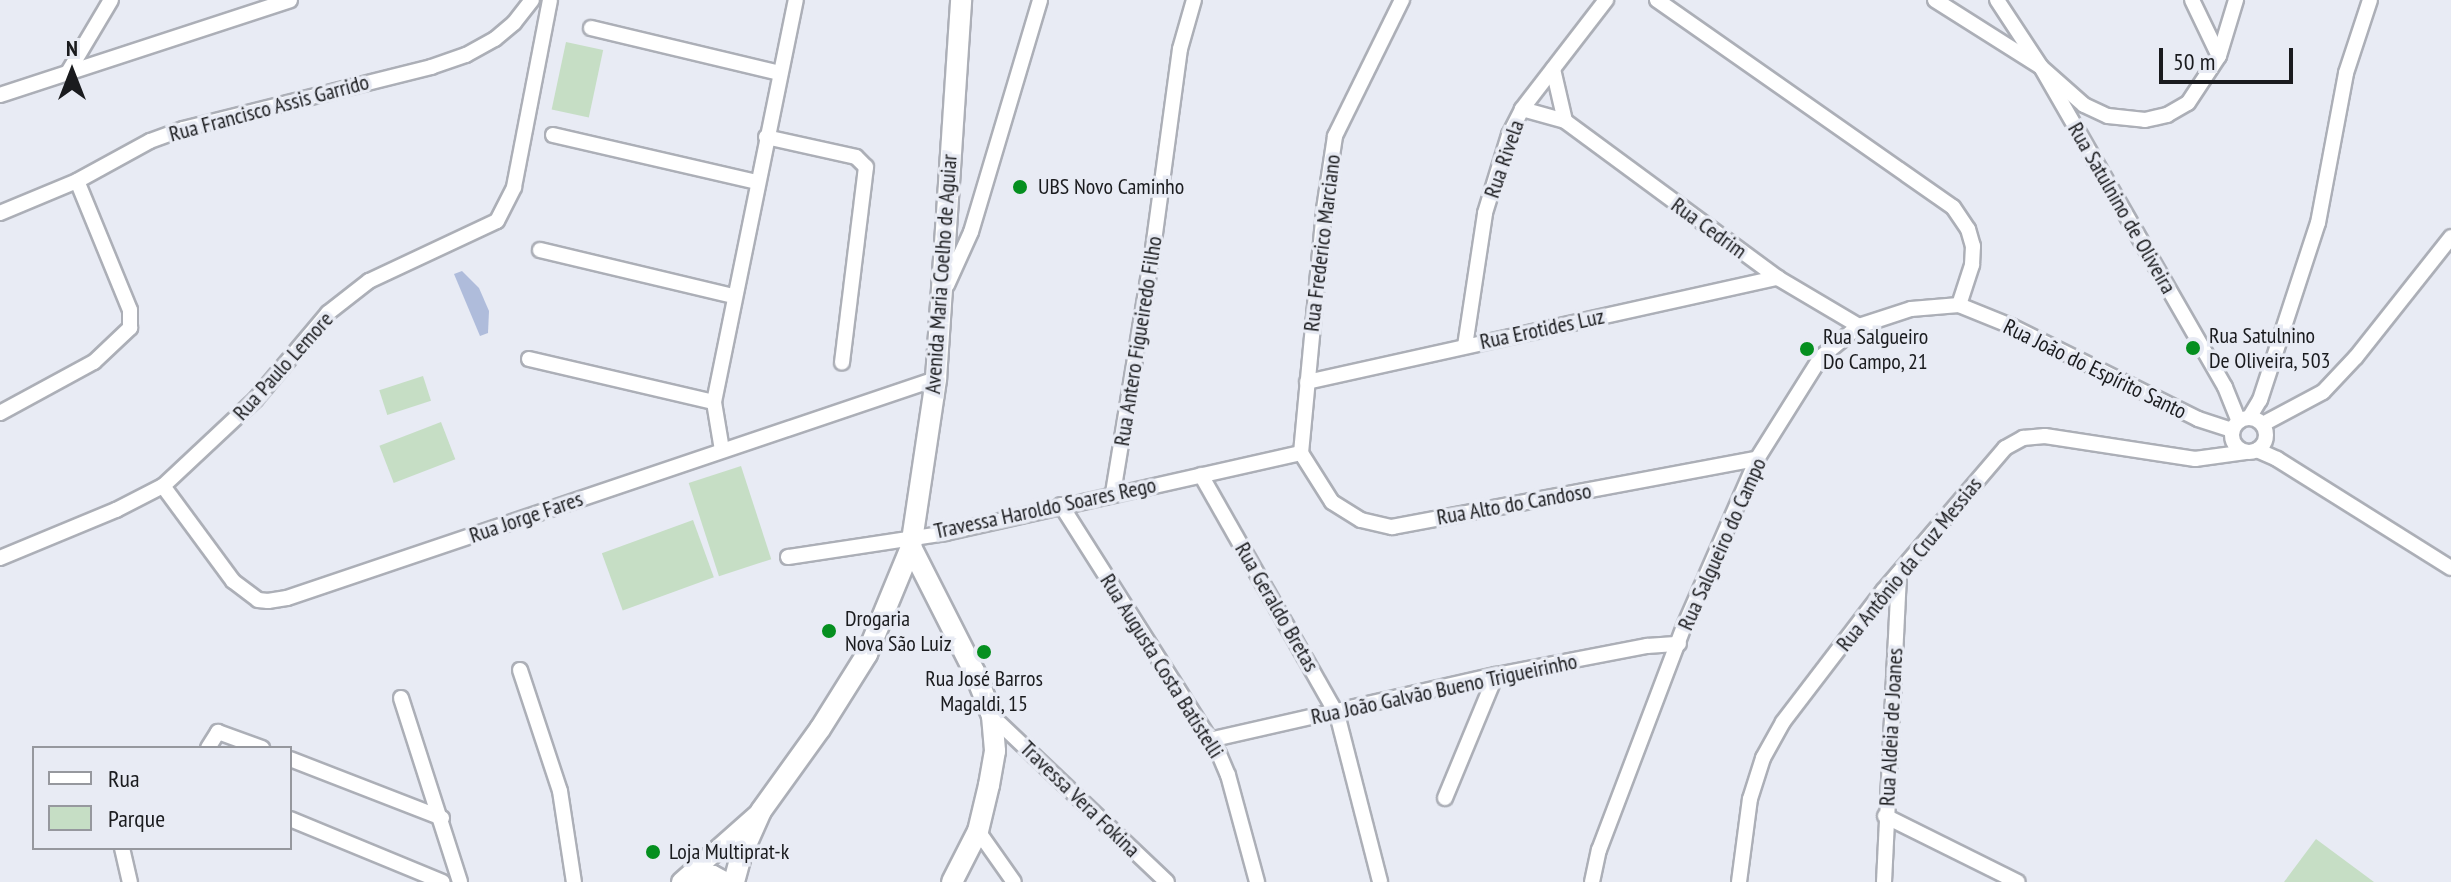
<!DOCTYPE html>
<html>
<head>
<meta charset="utf-8">
<style>
  body { margin:0 }
  #map { position:relative; width:2451px; height:882px; overflow:hidden; background:#e8ebf4; font-family:"PT Sans Narrow",sans-serif }
  div>[style] { position:absolute }
  [style*='--x'] { left:calc(var(--x)*1px); top:calc(var(--y)*1px); width:calc(var(--w)*1px); rotate:calc(var(--a)*1deg) }
  .green>* { inset:0; background:#c6dec5; transform-origin:0 0 }
  .water>* { inset:0; background:#afbcdb }
  .roads { filter:drop-shadow(2px 0 #acafb7) drop-shadow(-2px 0 #acafb7) drop-shadow(0 2px #acafb7) drop-shadow(0 -2px #acafb7) }
  .minor>* { height:14px; margin:-7px; padding:0 7px; transform-origin:7px; border-radius:7px; background:#fff }
  .minor>.ring { margin:-7px; padding:0; box-sizing:content-box; background:none; border:14px solid #fff; border-radius:50% }
  .tertiary>* { height:18px; margin:-9px; padding:0 9px; transform-origin:9px; border-radius:9px; background:#fff }
  .secondary>* { height:20px; margin:-10px; padding:0 10px; transform-origin:10px; border-radius:10px; background:#fff }
  .dots>* { width:22px; height:22px; translate:-50% -50%; box-sizing:border-box; border:4px solid #e8ebf4; border-radius:50% }
  span { translate:-50% -50%; white-space:nowrap; text-align:center; line-height:1.15; -webkit-text-stroke:7px #e8ebf4; paint-order:stroke }
  .street-label { font-size:22px; color:#1a1b1e }
  .poi-label { font-size:22px; color:#1a1b1e }
  .left { translate:0 -50%; text-align:left }
  .legend { position:absolute; left:32px; top:746px; width:260px; height:104px; box-sizing:border-box; background:#e8ebf4; border:2px solid #96989e; margin:0; padding:10px 14px; list-style:none; font-size:24px; color:#1a1b1e }
  .legend li { display:flex; align-items:center; gap:16px; height:40px }
  .legend b { width:40px; border:2px solid #96989e }
  .north { position:absolute; left:32px; top:32px; width:80px; height:80px; -webkit-text-stroke:6px #e8ebf4; paint-order:stroke; rotate:0deg; font-size:22px; font-weight:700; line-height:32px; text-align:center; color:#1a1b1e }
  .north::after { content:''; display:block; margin:auto; width:28px; height:36px; background:#1a1b1e; clip-path:polygon(50% 0,100% 100%,50% 72%,0 100%) }
  .scale { position:absolute; left:2159px; top:48px; width:134px; height:36px; box-sizing:border-box; border:4px solid #1a1b1e; border-top:0; padding-left:10px; font-size:24px; line-height:28px; white-space:nowrap; color:#1a1b1e; -webkit-text-stroke:6px #e8ebf4; paint-order:stroke }
</style>
</head>
<body>
<div id="map">
  <div class="green">
    <div style="left:566px;top:42px;width:38px;height:69px;rotate:12deg"></div>
    <div style="left:423px;top:376px;width:26px;height:46px;rotate:72deg"></div>
    <div style="left:441px;top:422px;width:40px;height:66px;rotate:69deg"></div>
    <div style="left:741px;top:466px;width:98px;height:55px;rotate:72deg"></div>
    <div style="left:693px;top:520px;width:61px;height:97px;rotate:70deg"></div>
    <div style="clip-path:polygon(2316px 839px,2374px 882px,2284px 882px)"></div>
  </div>
  <div class="water">
    <div style="clip-path:polygon(462px 271px,479px 288px,489px 311px,488px 333px,480px 336px,454px 274px)"></div>
  </div>
  <div class="roads">
    <div class="minor">
      <div style="--x:1657;--y:0;--w:361;--a:35"></div>
      <div style="--x:1953;--y:207;--w:27;--a:56"></div>
      <div style="--x:1968;--y:229;--w:18;--a:74"></div>
      <div style="--x:1973;--y:246;--w:19;--a:93"></div>
      <div style="--x:1972;--y:265;--w:42;--a:108"></div>
      <div style="--x:1935;--y:0;--w:125;--a:32.3"></div>
      <div style="--x:2041;--y:67;--w:57;--a:41.5"></div>
      <div style="--x:2084;--y:105;--w:26;--a:25"></div>
      <div style="--x:2108;--y:116;--w:37;--a:6"></div>
      <div style="--x:2145;--y:120;--w:23;--a:-13"></div>
      <div style="--x:2167;--y:115;--w:24;--a:-30"></div>
      <div style="--x:2188;--y:103;--w:56;--a:-56.6"></div>
      <div style="--x:2219;--y:56;--w:59;--a:-73.1"></div>
      <div style="--x:1997;--y:0;--w:80;--a:56.7"></div>
      <div style="--x:2041;--y:67;--w:369;--a:60.1"></div>
      <div style="--x:2225;--y:387;--w:37;--a:68"></div>
      <div style="--x:2192;--y:0;--w:62;--a:64.3"></div>
      <div style="--x:591;--y:28;--w:194;--a:13.4"></div>
      <div style="--x:1553;--y:69;--w:53;--a:77"></div>
      <div style="--x:67;--y:74;--w:86;--a:-59.3"></div>
      <div style="--x:0;--y:95;--w:305;--a:-18.1"></div>
      <div style="--x:1522;--y:109;--w:45;--a:15.6"></div>
      <div style="--x:1565;--y:121;--w:265;--a:36.4"></div>
      <div style="--x:1778;--y:278;--w:94;--a:30.7"></div>
      <div style="--x:553;--y:135;--w:208;--a:13"></div>
      <div style="--x:766;--y:137;--w:92;--a:12.5"></div>
      <div style="--x:856;--y:157;--w:14;--a:45"></div>
      <div style="--x:866;--y:167;--w:197;--a:97"></div>
      <div style="--x:0;--y:213;--w:83;--a:-22.6"></div>
      <div style="--x:77;--y:181;--w:83;--a:-28.7"></div>
      <div style="--x:150;--y:141;--w:35;--a:-20"></div>
      <div style="--x:183;--y:129;--w:256;--a:-14"></div>
      <div style="--x:431;--y:67;--w:37;--a:-19"></div>
      <div style="--x:466;--y:55;--w:33;--a:-29"></div>
      <div style="--x:495;--y:39;--w:25;--a:-40"></div>
      <div style="--x:514;--y:23;--w:29;--a:-52"></div>
      <div style="--x:540;--y:250;--w:198;--a:13.4"></div>
      <div style="--x:947;--y:285;--w:58;--a:-65.6"></div>
      <div style="--x:971;--y:232;--w:242;--a:-73.4"></div>
      <div style="--x:1465;--y:346;--w:134;--a:-81.4"></div>
      <div style="--x:1485;--y:213;--w:82;--a:-72.9"></div>
      <div style="--x:1509;--y:135;--w:29;--a:-63"></div>
      <div style="--x:1522;--y:109;--w:138;--a:-52.4"></div>
      <div style="--x:529;--y:359;--w:190;--a:13.1"></div>
      <div style="--x:1307;--y:382;--w:482;--a:-12.5"></div>
      <div style="--x:0;--y:413;--w:107;--a:-28.5"></div>
      <div style="--x:94;--y:362;--w:50;--a:-43.4"></div>
      <div style="--x:130;--y:328;--w:18;--a:-90"></div>
      <div style="--x:130;--y:310;--w:139;--a:-112.3"></div>
      <div class="ring" style="left:2232px;top:418px;width:20px;height:20px"></div>
      <div style="--x:2249;--y:418;--w:21;--a:-59"></div>
      <div style="--x:2260;--y:400;--w:186;--a:-71.9"></div>
      <div style="--x:2318;--y:223;--w:153;--a:-79.4"></div>
      <div style="--x:2346;--y:73;--w:77;--a:-71.8"></div>
      <div style="--x:2263;--y:424;--w:68;--a:-28.1"></div>
      <div style="--x:2323;--y:392;--w:48;--a:-46.7"></div>
      <div style="--x:2356;--y:357;--w:153;--a:-51.6"></div>
      <div style="--x:722;--y:450;--w:49;--a:-99.5"></div>
      <div style="--x:714;--y:402;--w:410;--a:-78.5"></div>
      <div style="--x:2257;--y:450;--w:22;--a:24"></div>
      <div style="--x:2277;--y:459;--w:205;--a:32.1"></div>
      <div style="--x:1301;--y:453;--w:58;--a:57.7"></div>
      <div style="--x:1332;--y:502;--w:34;--a:32"></div>
      <div style="--x:1361;--y:520;--w:32;--a:13"></div>
      <div style="--x:1392;--y:527;--w:371;--a:-10.6"></div>
      <div style="--x:1301;--y:453;--w:245;--a:-84.6"></div>
      <div style="--x:1324;--y:209;--w:74;--a:-81.4"></div>
      <div style="--x:1335;--y:136;--w:152;--a:-63.8"></div>
      <div style="--x:1201;--y:475;--w:275;--a:60.4"></div>
      <div style="--x:1337;--y:714;--w:173;--a:75.6"></div>
      <div style="--x:163;--y:486;--w:118;--a:53.6"></div>
      <div style="--x:233;--y:581;--w:31;--a:37"></div>
      <div style="--x:258;--y:600;--w:10;--a:6"></div>
      <div style="--x:268;--y:601;--w:19;--a:-9"></div>
      <div style="--x:287;--y:598;--w:685;--a:-18.65"></div>
      <div style="--x:1113;--y:493;--w:240;--a:-80.7"></div>
      <div style="--x:1152;--y:256;--w:209;--a:-82.3"></div>
      <div style="--x:1180;--y:49;--w:51;--a:-74.1"></div>
      <div style="--x:1061;--y:505;--w:295;--a:57.6"></div>
      <div style="--x:1219;--y:754;--w:23;--a:67"></div>
      <div style="--x:1228;--y:775;--w:111;--a:74.8"></div>
      <div style="--x:788;--y:557;--w:160;--a:-8.6"></div>
      <div style="--x:946;--y:533;--w:364;--a:-12.7"></div>
      <div style="--x:0;--y:558;--w:126;--a:-22.5"></div>
      <div style="--x:116;--y:510;--w:53;--a:-27.1"></div>
      <div style="--x:163;--y:486;--w:126;--a:-43.1"></div>
      <div style="--x:255;--y:400;--w:114;--a:-50"></div>
      <div style="--x:328;--y:313;--w:52;--a:-38"></div>
      <div style="--x:369;--y:281;--w:141;--a:-25.1"></div>
      <div style="--x:497;--y:221;--w:38;--a:-63"></div>
      <div style="--x:514;--y:187;--w:190;--a:-79.1"></div>
      <div style="--x:520;--y:670;--w:127;--a:71.7"></div>
      <div style="--x:560;--y:791;--w:92;--a:81.3"></div>
      <div style="--x:401;--y:698;--w:193;--a:72.2"></div>
      <div style="--x:992;--y:716;--w:241;--a:43.5"></div>
      <div style="--x:1209;--y:740;--w:294;--a:-12.8"></div>
      <div style="--x:1496;--y:675;--w:154;--a:-10.9"></div>
      <div style="--x:1647;--y:646;--w:32;--a:-4"></div>
      <div style="--x:208;--y:748;--w:19;--a:-58"></div>
      <div style="--x:218;--y:732;--w:47;--a:20"></div>
      <div style="--x:290;--y:759;--w:163;--a:21.2"></div>
      <div style="--x:1445;--y:798;--w:133;--a:-67.5"></div>
      <div style="--x:1885;--y:816;--w:148;--a:26.4"></div>
      <div style="--x:290;--y:819;--w:165;--a:22.4"></div>
      <div style="--x:978;--y:831;--w:62;--a:54.8"></div>
      <div style="--x:122;--y:848;--w:35;--a:77"></div>
      <div style="--x:1592;--y:882;--w:33;--a:-78"></div>
      <div style="--x:1599;--y:850;--w:242;--a:-69.2"></div>
      <div style="--x:1685;--y:624;--w:180;--a:-66.4"></div>
      <div style="--x:1757;--y:459;--w:120;--a:-57.9"></div>
      <div style="--x:1821;--y:357;--w:49;--a:-39.2"></div>
      <div style="--x:1859;--y:326;--w:55;--a:-18.1"></div>
      <div style="--x:1911;--y:309;--w:48;--a:-4.8"></div>
      <div style="--x:1959;--y:305;--w:56;--a:22"></div>
      <div style="--x:2011;--y:326;--w:209;--a:26.4"></div>
      <div style="--x:2198;--y:419;--w:36;--a:18"></div>
      <div style="--x:1739;--y:882;--w:84;--a:-82.5"></div>
      <div style="--x:1750;--y:799;--w:43;--a:-72.4"></div>
      <div style="--x:1763;--y:758;--w:41;--a:-60.9"></div>
      <div style="--x:1783;--y:722;--w:165;--a:-52.6"></div>
      <div style="--x:1883;--y:591;--w:188;--a:-49.5"></div>
      <div style="--x:2005;--y:448;--w:21;--a:-29"></div>
      <div style="--x:2023;--y:438;--w:22;--a:-5"></div>
      <div style="--x:2045;--y:436;--w:152;--a:8.7"></div>
      <div style="--x:2195;--y:459;--w:51;--a:-7.8"></div>
      <div style="--x:1884;--y:882;--w:309;--a:-87.2"></div>
    </div>
    <div class="tertiary">
      <div style="--x:688;--y:877;--w:25;--a:-5"></div>
      <div style="--x:713;--y:875;--w:15;--a:28"></div>
      <div style="--x:681;--y:882;--w:106;--a:-41.5"></div>
    </div>
    <div class="secondary">
      <div style="--x:911;--y:547;--w:141;--a:63.1"></div>
      <div style="--x:975;--y:673;--w:46;--a:68.4"></div>
      <div style="--x:992;--y:716;--w:35;--a:85"></div>
      <div style="--x:995;--y:751;--w:35;--a:100"></div>
      <div style="--x:989;--y:785;--w:47;--a:103.4"></div>
      <div style="--x:978;--y:831;--w:57;--a:117"></div>
      <div style="--x:734;--y:882;--w:27;--a:-75"></div>
      <div style="--x:741;--y:856;--w:49;--a:-66"></div>
      <div style="--x:761;--y:811;--w:101;--a:-54.3"></div>
      <div style="--x:820;--y:729;--w:89;--a:-57.9"></div>
      <div style="--x:867;--y:654;--w:116;--a:-67.6"></div>
      <div style="--x:911;--y:547;--w:170;--a:-81.5"></div>
      <div style="--x:936;--y:379;--w:380;--a:-86.2"></div>
    </div>
  </div>
  <div class="dots">
    <div style="left:1020px;top:187px;background:#058f1f"></div>
    <div style="left:2193px;top:348px;background:#058f1f"></div>
    <div style="left:1807px;top:349px;background:#058f1f"></div>
    <div style="left:829px;top:631px;background:#058f1f"></div>
    <div style="left:984px;top:652px;background:#058f1f"></div>
    <div style="left:653px;top:852px;background:#058f1f"></div>
  </div>
  <div class="street-label">
    <span style="left:269px;top:108px;rotate:-15deg">Rua Francisco Assis Garrido</span>
    <span style="left:1504px;top:159px;rotate:-71deg">Rua Rivela</span>
    <span style="left:2122px;top:208px;rotate:60deg">Rua Satulnino de Oliveira</span>
    <span style="left:1709px;top:228px;rotate:36deg">Rua Cedrim</span>
    <span style="left:1322px;top:243px;rotate:-83deg">Rua Frederico Marciano</span>
    <span style="left:941px;top:274px;rotate:-86deg">Avenida Maria Coelho de Aguiar</span>
    <span style="left:1542px;top:329px;rotate:-12deg">Rua Erotides Luz</span>
    <span style="left:1138px;top:341px;rotate:-81deg">Rua Antero Figueiredo Filho</span>
    <span style="left:283px;top:366px;rotate:-48deg">Rua Paulo Lemore</span>
    <span style="left:2095px;top:369px;rotate:26deg">Rua João do Espírito Santo</span>
    <span style="left:1514px;top:504px;rotate:-10deg">Rua Alto do Candoso</span>
    <span style="left:1045px;top:508px;rotate:-12deg">Travessa Haroldo Soares Rego</span>
    <span style="left:526px;top:517px;rotate:-19deg">Rua Jorge Fares</span>
    <span style="left:1722px;top:544px;rotate:-66deg">Rua Salgueiro do Campo</span>
    <span style="left:1909px;top:564px;rotate:-51deg">Rua Antônio da Cruz Messias</span>
    <span style="left:1277px;top:607px;rotate:60deg">Rua Geraldo Bretas</span>
    <span style="left:1162px;top:666px;rotate:58deg">Rua Augusta Costa Batistelli</span>
    <span style="left:1444px;top:689px;rotate:-12deg">Rua João Galvão Bueno Trigueirinho</span>
    <span style="left:1891px;top:727px;rotate:-87deg">Rua Aldeia de Joanes</span>
    <span style="left:1080px;top:799px;rotate:44deg">Travessa Vera Fokina</span>
  </div>
  <div class="poi-label">
    <span class="left" style="left:1038px;top:187px">UBS Novo Caminho</span>
    <span class="left" style="left:2209px;top:348px">Rua Satulnino<br>De Oliveira, 503</span>
    <span class="left" style="left:1823px;top:349px">Rua Salgueiro<br>Do Campo, 21</span>
    <span class="left" style="left:845px;top:631px">Drogaria<br>Nova São Luiz</span>
    <span style="left:984px;top:691px">Rua José Barros<br>Magaldi, 15</span>
    <span class="left" style="left:669px;top:852px">Loja Multiprat-k</span>
  </div>
  <ul class="legend">
  <li><b style="height:10px;background:#fff"></b>Rua</li>
  <li><b style="height:22px;background:#c6dec5"></b>Parque</li>
  </ul>
  <div class="north">N</div>
  <div class="scale">50 m</div>
</div>
</body>
</html>
